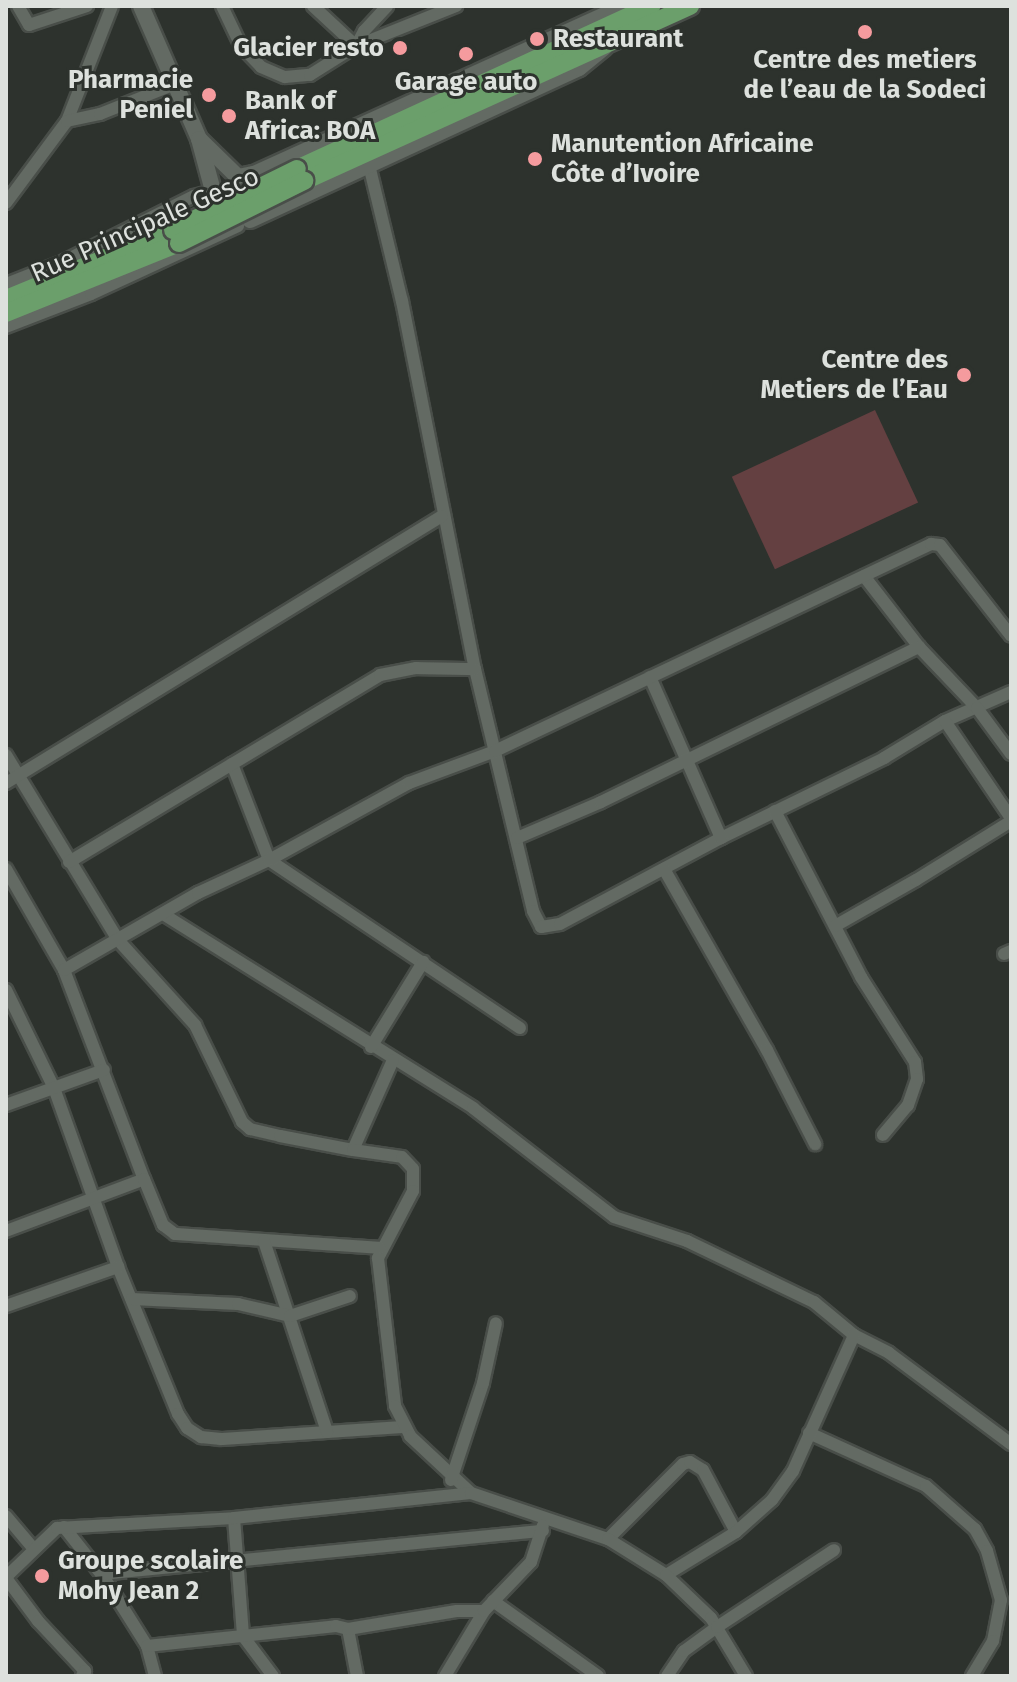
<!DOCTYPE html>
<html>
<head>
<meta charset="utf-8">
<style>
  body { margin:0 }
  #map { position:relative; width:1017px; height:1682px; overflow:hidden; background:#2d322d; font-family:"Fira Sans",sans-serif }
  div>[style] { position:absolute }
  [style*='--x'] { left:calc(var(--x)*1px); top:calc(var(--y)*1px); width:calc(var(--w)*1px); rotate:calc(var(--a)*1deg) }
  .green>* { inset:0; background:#644041; transform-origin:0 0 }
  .roads { filter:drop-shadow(2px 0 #494e49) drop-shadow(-2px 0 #494e49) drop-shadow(0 2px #494e49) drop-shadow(0 -2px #494e49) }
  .street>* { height:12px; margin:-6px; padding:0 6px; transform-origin:6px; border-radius:6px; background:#636a63 }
  .secondary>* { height:16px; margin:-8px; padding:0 8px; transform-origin:8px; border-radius:8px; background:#636a63 }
  .primary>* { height:18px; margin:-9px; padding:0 9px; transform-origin:9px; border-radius:9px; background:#6b9f6b }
  .bridges { filter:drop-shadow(2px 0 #494e49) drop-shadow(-2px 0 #494e49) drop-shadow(0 2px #494e49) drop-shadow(0 -2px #494e49) }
  .primary-bridge>* { height:18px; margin:-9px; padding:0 9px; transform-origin:9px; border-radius:9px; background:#6b9f6b }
  .dots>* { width:22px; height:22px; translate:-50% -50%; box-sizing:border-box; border:4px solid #2d322d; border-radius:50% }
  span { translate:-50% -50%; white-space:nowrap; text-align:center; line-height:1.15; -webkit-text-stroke:6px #2d322d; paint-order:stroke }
  .poi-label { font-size:26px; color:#dde1dd; font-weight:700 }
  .left { translate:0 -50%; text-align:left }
  .right { translate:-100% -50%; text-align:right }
  .street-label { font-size:26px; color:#dde1dd }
  .frame { position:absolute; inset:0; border:8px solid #dde1dd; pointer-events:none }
</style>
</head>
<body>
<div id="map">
  <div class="green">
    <div style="left:875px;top:410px;width:102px;height:158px;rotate:65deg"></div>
  </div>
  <div class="roads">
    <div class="street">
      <div style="--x:18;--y:6;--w:22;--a:60"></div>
      <div style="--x:29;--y:25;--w:61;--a:-18.1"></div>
      <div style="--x:222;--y:6;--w:44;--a:64.6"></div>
      <div style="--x:241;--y:46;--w:29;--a:46"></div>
      <div style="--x:261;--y:67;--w:26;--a:23"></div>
      <div style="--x:285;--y:77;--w:25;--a:-5"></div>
      <div style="--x:310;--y:75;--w:54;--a:-32.2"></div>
      <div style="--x:356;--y:46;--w:108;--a:-21.8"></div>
      <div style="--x:313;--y:6;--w:59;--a:42.9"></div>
      <div style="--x:356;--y:46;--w:17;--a:-62"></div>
      <div style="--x:364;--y:31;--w:34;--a:-47"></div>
      <div style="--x:67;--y:121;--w:123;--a:-68.6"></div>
      <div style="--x:369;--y:165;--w:140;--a:76.4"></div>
      <div style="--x:402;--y:301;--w:375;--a:78.8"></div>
      <div style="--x:475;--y:669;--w:249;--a:76.5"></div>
      <div style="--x:533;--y:911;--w:18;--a:63"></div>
      <div style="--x:541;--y:927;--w:19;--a:-9"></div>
      <div style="--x:560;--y:924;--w:183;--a:-28.1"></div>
      <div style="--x:721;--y:838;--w:182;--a:-26.1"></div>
      <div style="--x:884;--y:758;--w:71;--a:-31.2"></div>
      <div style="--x:945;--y:721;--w:72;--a:-23.7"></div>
      <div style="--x:6;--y:203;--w:102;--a:-53.4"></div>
      <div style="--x:67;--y:121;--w:34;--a:-12"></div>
      <div style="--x:100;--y:114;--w:79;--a:-21.7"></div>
      <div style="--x:6;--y:284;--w:58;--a:-21.3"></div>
      <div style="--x:60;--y:263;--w:150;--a:-26.6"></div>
      <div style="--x:194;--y:196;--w:20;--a:-15"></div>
      <div style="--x:6;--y:327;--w:91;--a:-21.2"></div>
      <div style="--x:91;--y:294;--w:162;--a:-24.8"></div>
      <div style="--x:864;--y:576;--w:90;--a:52.2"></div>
      <div style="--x:919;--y:647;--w:84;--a:46.4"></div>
      <div style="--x:977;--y:708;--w:57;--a:53.5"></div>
      <div style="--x:650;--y:677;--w:176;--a:66.2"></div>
      <div style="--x:945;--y:721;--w:117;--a:55.8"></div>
      <div style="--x:6;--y:755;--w:216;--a:58.8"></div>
      <div style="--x:118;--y:940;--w:115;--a:47.8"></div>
      <div style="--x:195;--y:1025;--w:108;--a:64.1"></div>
      <div style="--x:242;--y:1122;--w:11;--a:41"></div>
      <div style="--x:250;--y:1129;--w:31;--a:13"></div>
      <div style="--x:280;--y:1136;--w:74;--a:10.9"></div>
      <div style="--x:232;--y:764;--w:103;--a:68.9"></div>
      <div style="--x:269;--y:860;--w:302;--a:33.8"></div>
      <div style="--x:6;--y:783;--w:511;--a:-31.48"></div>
      <div style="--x:775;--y:811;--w:187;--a:62.6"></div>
      <div style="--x:861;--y:977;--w:101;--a:57.6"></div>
      <div style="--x:915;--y:1062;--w:17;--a:83"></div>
      <div style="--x:917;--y:1079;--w:28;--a:109"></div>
      <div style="--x:908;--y:1105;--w:39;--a:130"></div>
      <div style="--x:517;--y:838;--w:91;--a:-23.2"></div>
      <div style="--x:601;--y:802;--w:354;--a:-26"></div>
      <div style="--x:69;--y:862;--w:363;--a:-31"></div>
      <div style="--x:380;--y:675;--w:37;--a:-11"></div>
      <div style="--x:416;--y:668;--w:59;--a:1"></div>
      <div style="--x:6;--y:869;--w:116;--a:60.1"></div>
      <div style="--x:64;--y:970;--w:224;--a:69.1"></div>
      <div style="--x:664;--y:869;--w:208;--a:60.4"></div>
      <div style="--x:767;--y:1050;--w:106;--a:62.9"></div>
      <div style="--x:163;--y:914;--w:366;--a:32"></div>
      <div style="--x:473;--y:1108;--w:178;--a:37.7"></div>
      <div style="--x:614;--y:1217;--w:77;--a:18.2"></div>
      <div style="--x:687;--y:1241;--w:141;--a:25.7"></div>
      <div style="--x:814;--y:1302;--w:52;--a:39.5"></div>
      <div style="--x:854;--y:1335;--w:39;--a:27"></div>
      <div style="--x:889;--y:1353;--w:152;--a:36.7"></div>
      <div style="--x:835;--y:926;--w:93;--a:-29.6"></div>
      <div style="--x:916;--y:880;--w:112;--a:-31.8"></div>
      <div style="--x:1004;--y:954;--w:8;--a:-23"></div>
      <div style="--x:64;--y:970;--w:155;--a:-29.9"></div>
      <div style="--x:198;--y:893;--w:78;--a:-24.9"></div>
      <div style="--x:269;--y:860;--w:160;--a:-28.8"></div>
      <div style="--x:409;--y:783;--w:92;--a:-20.4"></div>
      <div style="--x:495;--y:751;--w:483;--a:-25.4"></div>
      <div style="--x:931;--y:544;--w:9;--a:6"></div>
      <div style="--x:940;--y:545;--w:115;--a:52"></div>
      <div style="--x:6;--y:990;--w:109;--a:63.9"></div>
      <div style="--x:54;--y:1088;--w:190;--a:70.3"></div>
      <div style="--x:118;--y:1267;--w:159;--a:67.8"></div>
      <div style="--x:178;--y:1414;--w:17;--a:57"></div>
      <div style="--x:187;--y:1428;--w:17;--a:33"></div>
      <div style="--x:201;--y:1437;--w:20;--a:6"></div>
      <div style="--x:221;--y:1439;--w:183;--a:-3.8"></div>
      <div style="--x:371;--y:1047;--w:100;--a:-58.5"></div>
      <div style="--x:393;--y:1060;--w:98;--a:114"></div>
      <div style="--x:353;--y:1150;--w:49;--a:8.1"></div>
      <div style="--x:402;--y:1157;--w:16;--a:47"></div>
      <div style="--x:413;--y:1169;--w:22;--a:90"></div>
      <div style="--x:413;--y:1191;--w:76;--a:117.6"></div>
      <div style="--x:378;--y:1258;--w:149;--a:83.4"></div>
      <div style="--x:395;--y:1406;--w:34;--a:63"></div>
      <div style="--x:410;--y:1436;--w:83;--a:43.1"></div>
      <div style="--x:6;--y:1105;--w:104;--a:-19.7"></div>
      <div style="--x:6;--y:1231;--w:147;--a:-20.6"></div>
      <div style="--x:144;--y:1179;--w:50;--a:67.6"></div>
      <div style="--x:163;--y:1225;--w:15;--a:37"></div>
      <div style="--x:175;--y:1234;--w:205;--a:3.9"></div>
      <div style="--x:264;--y:1241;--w:201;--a:71.7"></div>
      <div style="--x:132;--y:1299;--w:106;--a:2.7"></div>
      <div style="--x:238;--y:1304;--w:53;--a:13"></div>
      <div style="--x:290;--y:1316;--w:63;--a:-18.4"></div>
      <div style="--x:6;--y:1306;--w:119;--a:-19.2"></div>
      <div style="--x:809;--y:1433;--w:128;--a:24.4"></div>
      <div style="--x:926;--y:1486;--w:65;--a:41.3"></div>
      <div style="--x:975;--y:1529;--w:25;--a:61"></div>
      <div style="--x:987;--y:1551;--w:51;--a:74.1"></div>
      <div style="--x:1001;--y:1600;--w:42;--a:101"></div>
      <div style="--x:993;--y:1641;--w:41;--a:121"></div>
      <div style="--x:451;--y:1480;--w:102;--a:-71.7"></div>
      <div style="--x:483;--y:1383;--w:61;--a:-77.8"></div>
      <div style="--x:6;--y:1516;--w:42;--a:49.8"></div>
      <div style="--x:234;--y:1518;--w:118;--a:85.6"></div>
      <div style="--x:243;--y:1636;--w:50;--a:53.1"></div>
      <div style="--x:64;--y:1527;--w:66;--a:51.7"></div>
      <div style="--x:105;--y:1579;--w:79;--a:57.9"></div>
      <div style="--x:147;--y:1646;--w:31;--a:75"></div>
      <div style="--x:608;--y:1539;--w:106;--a:-45"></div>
      <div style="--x:683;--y:1464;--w:7;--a:-16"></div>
      <div style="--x:690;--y:1462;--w:15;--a:32"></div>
      <div style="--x:703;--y:1470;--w:70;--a:62"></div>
      <div style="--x:101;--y:1574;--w:444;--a:-5.6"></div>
      <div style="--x:666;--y:1575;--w:82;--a:-31.6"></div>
      <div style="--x:736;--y:1532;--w:48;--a:-41.6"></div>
      <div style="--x:772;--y:1500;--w:36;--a:-54"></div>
      <div style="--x:793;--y:1471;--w:149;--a:-65.8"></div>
      <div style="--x:6;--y:1577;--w:71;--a:-43.9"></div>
      <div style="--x:57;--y:1528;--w:177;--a:-3.2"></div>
      <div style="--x:234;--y:1518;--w:238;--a:-6"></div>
      <div style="--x:471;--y:1493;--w:145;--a:18.6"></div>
      <div style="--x:608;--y:1539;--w:68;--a:31.8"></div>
      <div style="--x:666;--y:1575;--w:62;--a:43.7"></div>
      <div style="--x:711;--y:1618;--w:68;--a:58.9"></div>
      <div style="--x:6;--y:1578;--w:54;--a:53.3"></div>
      <div style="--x:38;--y:1621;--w:69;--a:46.8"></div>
      <div style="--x:85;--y:1671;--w:6;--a:121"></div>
      <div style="--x:493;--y:1601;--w:129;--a:35.5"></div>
      <div style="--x:348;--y:1629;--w:48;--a:79.2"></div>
      <div style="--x:147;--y:1646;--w:190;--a:-6"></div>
      <div style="--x:336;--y:1626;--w:12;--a:14"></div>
      <div style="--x:348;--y:1629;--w:110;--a:-9.4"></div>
      <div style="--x:457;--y:1611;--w:27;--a:0"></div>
      <div style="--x:445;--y:1676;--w:76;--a:-59"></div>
      <div style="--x:484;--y:1611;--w:68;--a:-46.2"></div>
      <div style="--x:531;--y:1562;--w:38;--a:-72"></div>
      <div style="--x:667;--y:1676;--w:30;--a:-56"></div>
      <div style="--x:684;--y:1651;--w:41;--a:-36"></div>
      <div style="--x:717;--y:1627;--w:140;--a:-33.3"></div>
    </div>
    <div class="secondary">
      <div style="--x:141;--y:6;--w:145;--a:66.4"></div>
      <div style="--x:199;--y:139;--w:54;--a:74.9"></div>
      <div style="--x:199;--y:139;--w:54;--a:44.3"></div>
      <div style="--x:238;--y:177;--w:16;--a:-11"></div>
      <div style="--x:254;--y:174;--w:406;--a:-24.4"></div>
      <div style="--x:250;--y:220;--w:362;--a:-24.8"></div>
      <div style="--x:579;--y:68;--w:32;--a:-39"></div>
    </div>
    <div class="primary">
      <div style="--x:297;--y:169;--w:390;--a:-24.7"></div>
      <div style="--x:304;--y:181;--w:424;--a:-24.4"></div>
      <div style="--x:6;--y:299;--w:181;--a:-22.4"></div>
      <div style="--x:6;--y:313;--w:187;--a:-22"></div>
    </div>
  </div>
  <div class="bridges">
    <div class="primary-bridge">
      <div style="--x:173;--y:230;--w:138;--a:-26.2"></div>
      <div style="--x:179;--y:243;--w:140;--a:-26.4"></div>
    </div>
  </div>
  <div class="dots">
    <div style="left:865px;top:32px;background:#f59b9e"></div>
    <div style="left:537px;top:39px;background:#f59b9e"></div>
    <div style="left:400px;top:48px;background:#f59b9e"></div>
    <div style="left:466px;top:54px;background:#f59b9e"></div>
    <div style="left:209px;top:95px;background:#f59b9e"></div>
    <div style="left:229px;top:116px;background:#f59b9e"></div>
    <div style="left:535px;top:159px;background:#f59b9e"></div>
    <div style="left:964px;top:375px;background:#f59b9e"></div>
    <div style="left:42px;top:1576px;background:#f59b9e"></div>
  </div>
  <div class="poi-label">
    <span class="left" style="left:553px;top:39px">Restaurant</span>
    <span class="right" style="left:384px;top:48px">Glacier resto</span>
    <span style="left:865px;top:75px">Centre des metiers<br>de l’eau de la Sodeci</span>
    <span class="right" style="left:193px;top:95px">Pharmacie<br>Peniel</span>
    <span style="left:466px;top:82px">Garage auto</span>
    <span class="left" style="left:245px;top:116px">Bank of<br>Africa: BOA</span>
    <span class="left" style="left:551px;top:159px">Manutention Africaine<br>Côte d’Ivoire</span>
    <span class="right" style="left:948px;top:375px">Centre des<br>Metiers de l’Eau</span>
    <span class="left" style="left:58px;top:1576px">Groupe scolaire<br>Mohy Jean 2</span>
  </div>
  <div class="street-label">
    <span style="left:145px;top:225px;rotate:-24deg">Rue Principale Gesco</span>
  </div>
  <div class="frame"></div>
</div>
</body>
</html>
